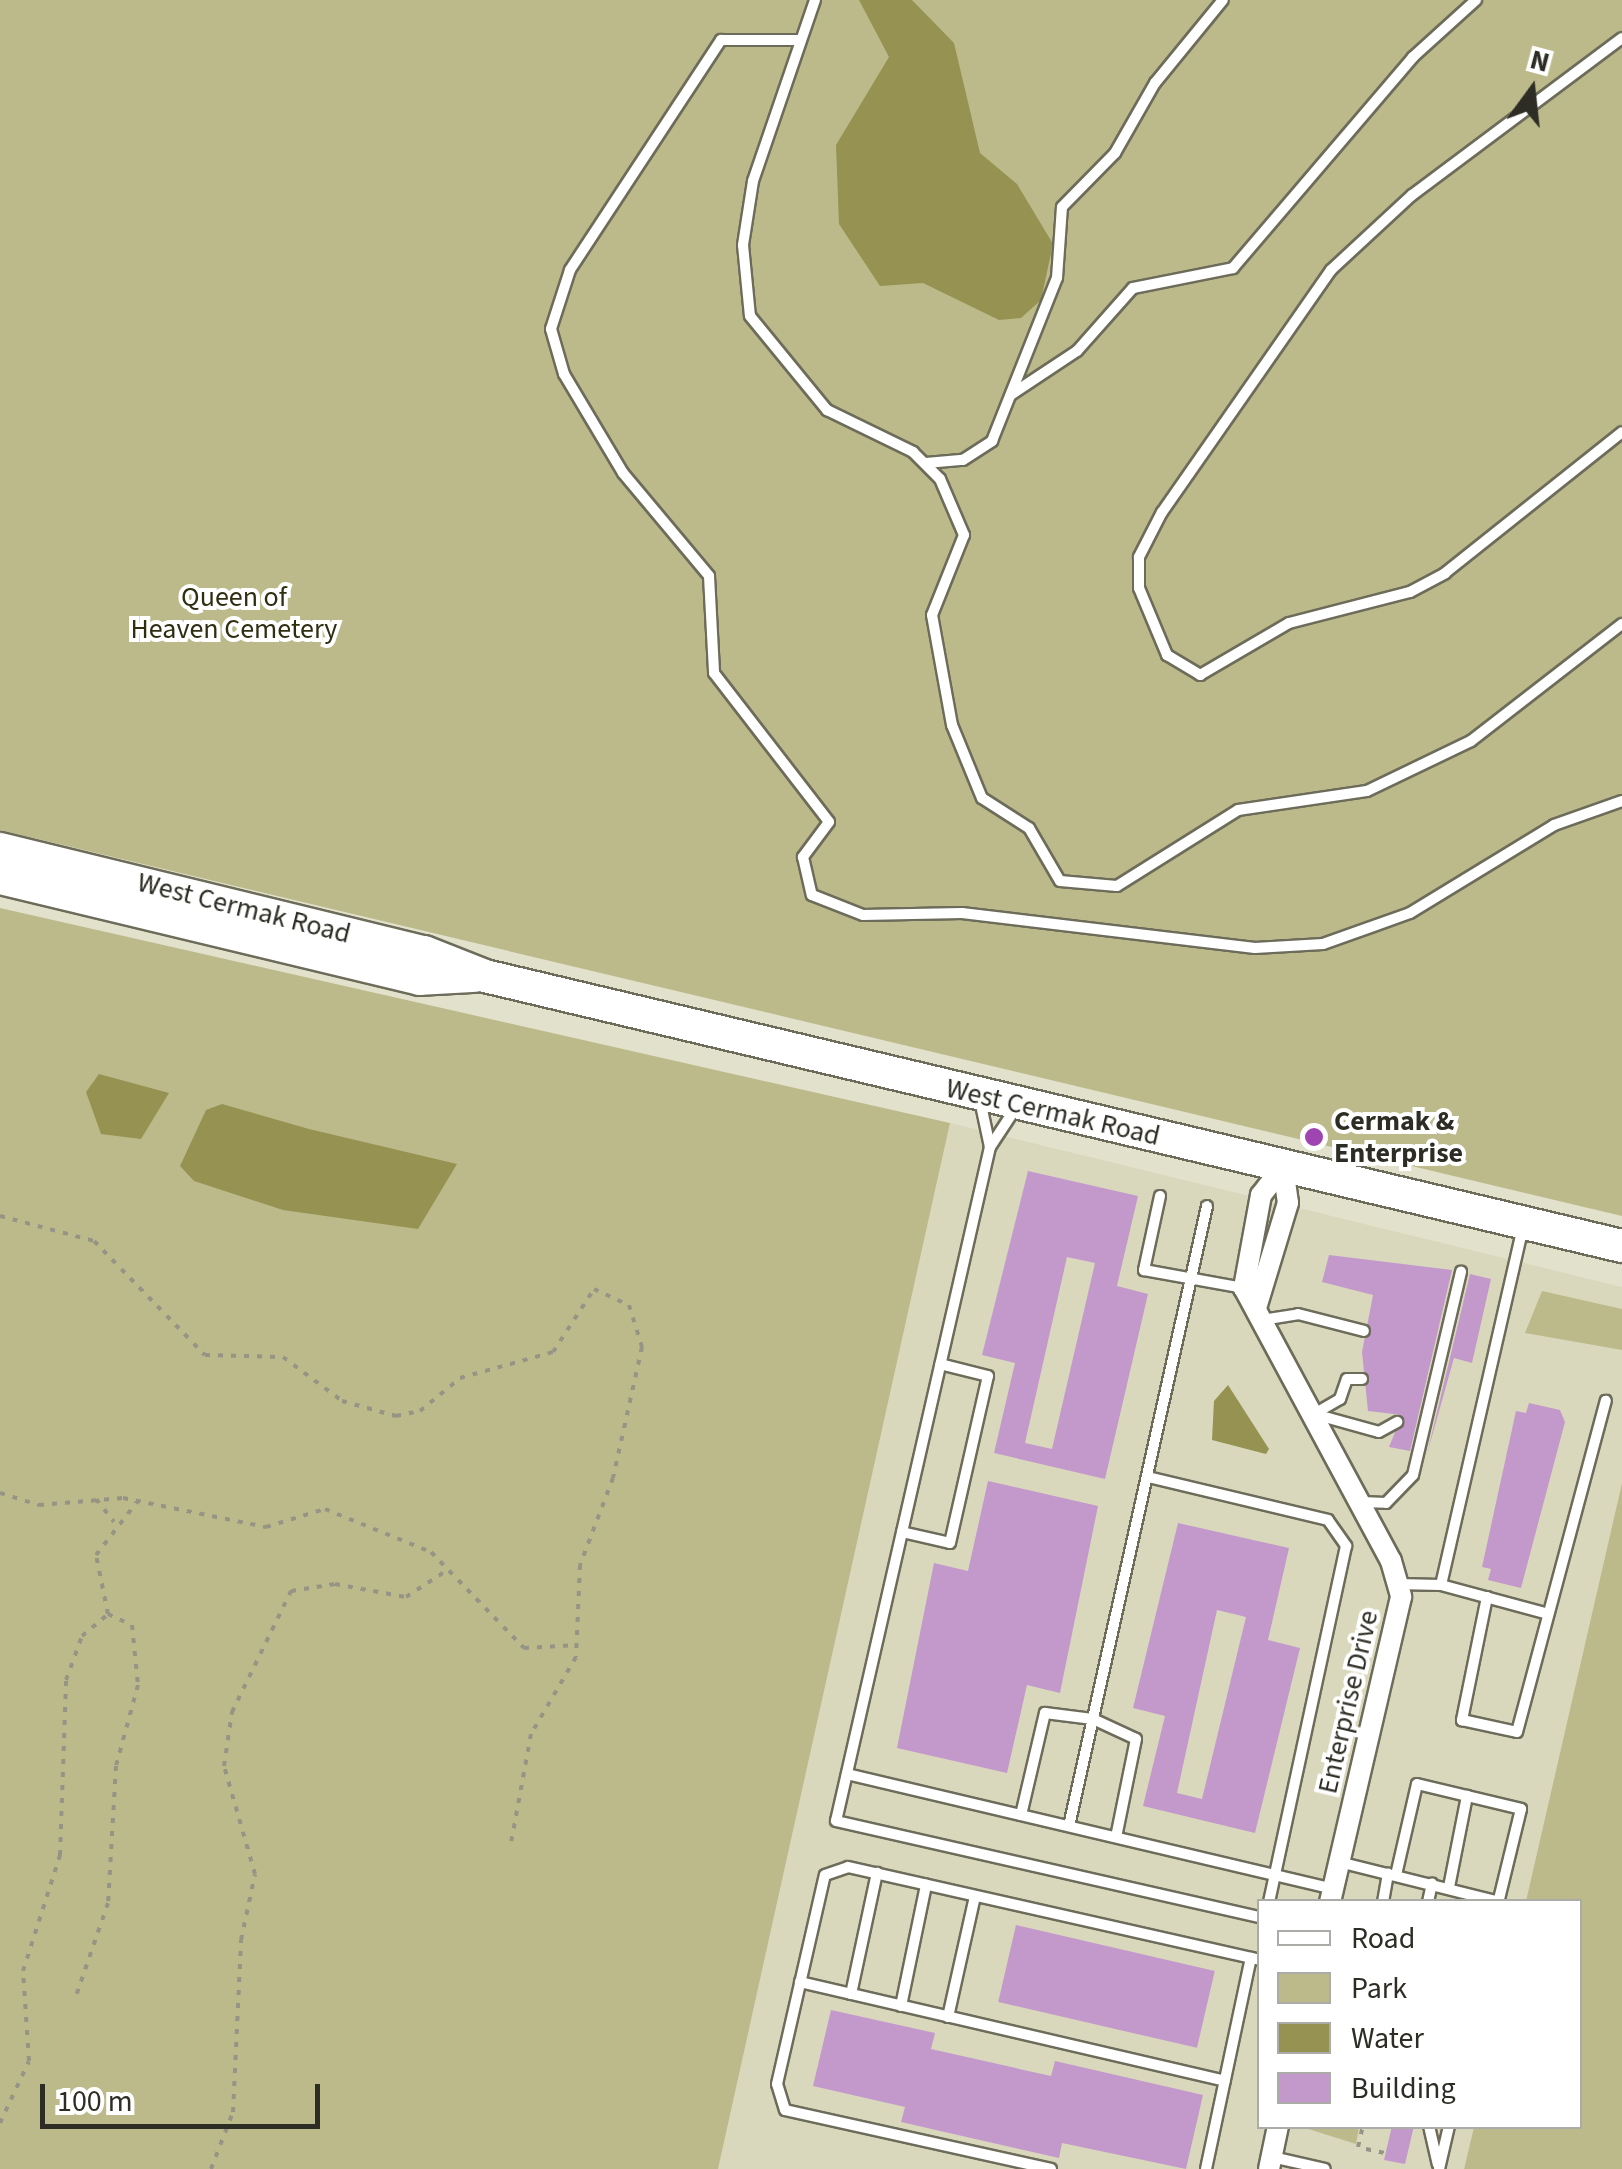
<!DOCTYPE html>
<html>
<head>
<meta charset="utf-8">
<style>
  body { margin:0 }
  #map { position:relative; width:1622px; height:2169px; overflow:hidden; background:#e2e1cc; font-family:"Source Sans 3",sans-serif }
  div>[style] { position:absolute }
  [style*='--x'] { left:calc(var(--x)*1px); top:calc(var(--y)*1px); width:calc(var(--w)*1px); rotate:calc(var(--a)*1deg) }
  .built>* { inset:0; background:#d9d8bc }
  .green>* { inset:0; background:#bcba8a }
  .water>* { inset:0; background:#969252 }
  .building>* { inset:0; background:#c399cc; transform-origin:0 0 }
  .path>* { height:4px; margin-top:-2px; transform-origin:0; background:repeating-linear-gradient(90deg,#959485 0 5px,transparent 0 13px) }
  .roads { filter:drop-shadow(2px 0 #6d6c5a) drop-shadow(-2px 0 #6d6c5a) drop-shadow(0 2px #6d6c5a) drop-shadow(0 -2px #6d6c5a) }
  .lane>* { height:10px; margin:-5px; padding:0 5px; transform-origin:5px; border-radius:5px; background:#fff }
  .street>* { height:20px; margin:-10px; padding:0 10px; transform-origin:10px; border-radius:10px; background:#fff }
  .primary>* { height:32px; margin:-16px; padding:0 16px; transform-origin:16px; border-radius:16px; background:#fff }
  .dots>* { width:28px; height:28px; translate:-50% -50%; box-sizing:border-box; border:5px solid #fff; border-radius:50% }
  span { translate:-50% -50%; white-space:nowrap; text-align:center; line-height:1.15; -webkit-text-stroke:8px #fff; paint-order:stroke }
  .park-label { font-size:28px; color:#302e11 }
  .street-label { font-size:28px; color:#2e2d25 }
  .poi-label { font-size:28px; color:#2e2d25; font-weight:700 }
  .left { translate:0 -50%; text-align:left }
  .legend { position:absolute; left:1257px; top:1899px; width:325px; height:230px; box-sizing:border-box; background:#fff; border:2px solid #ababa8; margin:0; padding:12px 18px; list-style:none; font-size:30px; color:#2e2d25 }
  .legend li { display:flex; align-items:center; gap:20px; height:50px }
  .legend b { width:50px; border:2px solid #ababa8 }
  .north { position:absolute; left:1482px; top:40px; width:100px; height:100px; -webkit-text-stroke:8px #fff; paint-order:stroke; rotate:15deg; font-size:28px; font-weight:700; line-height:40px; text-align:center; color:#2e2d25 }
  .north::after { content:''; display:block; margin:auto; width:35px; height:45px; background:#2e2d25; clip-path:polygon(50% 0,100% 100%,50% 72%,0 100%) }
  .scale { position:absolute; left:40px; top:2084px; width:280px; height:45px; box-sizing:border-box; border:5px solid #2e2d25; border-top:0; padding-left:12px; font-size:30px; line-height:35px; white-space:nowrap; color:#2e2d25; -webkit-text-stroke:8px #fff; paint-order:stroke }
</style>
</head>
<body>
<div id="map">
  <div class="built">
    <div style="clip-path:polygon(950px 1123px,1622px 1287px,1622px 1483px,1526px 1901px,1260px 1902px,1260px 2126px,1474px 2127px,1464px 2169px,718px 2169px)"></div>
  </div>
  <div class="green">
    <div style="clip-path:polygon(0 0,1622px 0,1622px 1216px,0 830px)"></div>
    <div style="clip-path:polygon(0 908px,950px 1123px,718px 2169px,0 2169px)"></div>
    <div style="clip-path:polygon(1542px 1291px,1622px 1309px,1622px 1350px,1525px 1333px)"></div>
    <div style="clip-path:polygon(1622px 1483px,1622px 2169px,1464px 2169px,1474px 2127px,1580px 2126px,1580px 1902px,1526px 1901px)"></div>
    <div style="clip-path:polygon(1302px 2127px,1302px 2126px,1359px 2127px,1356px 2144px)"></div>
  </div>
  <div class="water">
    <div style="clip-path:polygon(859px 0,912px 0,954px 43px,980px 153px,1017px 184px,1053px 244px,1041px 300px,1021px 318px,999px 320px,923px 283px,880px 286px,839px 224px,836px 145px,889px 57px)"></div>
    <div style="clip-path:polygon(99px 1074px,169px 1093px,141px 1139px,101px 1134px,86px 1092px)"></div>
    <div style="clip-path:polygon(222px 1104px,309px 1129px,457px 1164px,418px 1229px,283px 1210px,194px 1181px,180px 1166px,206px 1110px)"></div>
    <div style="clip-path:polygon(1228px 1385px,1269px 1449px,1266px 1454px,1212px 1440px,1214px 1401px)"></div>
  </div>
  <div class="building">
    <div style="clip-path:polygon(evenodd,1028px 1171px,1138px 1196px,1117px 1286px,1148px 1294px,1105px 1479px,994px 1453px,1015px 1363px,982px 1355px,1028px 1171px,1067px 1257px,1095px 1263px,1052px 1449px,1025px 1443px,1067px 1257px)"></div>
    <div style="clip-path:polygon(1329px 1255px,1452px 1270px,1410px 1451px,1389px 1447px,1402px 1415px,1368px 1411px,1362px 1352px,1373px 1295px,1322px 1282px)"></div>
    <div style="clip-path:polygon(1470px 1274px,1491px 1279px,1472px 1363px,1454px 1358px,1427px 1454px)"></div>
    <div style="clip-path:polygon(1529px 1403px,1560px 1410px,1565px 1422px,1521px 1588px,1488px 1580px,1491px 1569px,1482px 1567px,1516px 1411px,1526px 1413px)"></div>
    <div style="clip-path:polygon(988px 1481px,1098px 1506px,1060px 1693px,1027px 1685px,1007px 1773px,897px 1748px,934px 1563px,968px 1571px)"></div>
    <div style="clip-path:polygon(evenodd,1178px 1523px,1289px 1548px,1268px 1640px,1300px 1648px,1255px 1833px,1143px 1806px,1165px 1716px,1133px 1708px,1178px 1523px,1217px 1610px,1246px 1617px,1202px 1799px,1177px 1793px,1217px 1610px)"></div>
    <div style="left:1016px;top:1925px;width:204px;height:79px;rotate:13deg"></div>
    <div style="clip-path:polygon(831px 2010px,935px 2033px,931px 2049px,1051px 2076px,1055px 2061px,1203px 2095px,1186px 2169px,1062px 2143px,1059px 2158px,901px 2122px,905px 2107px,813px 2086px)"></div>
    <div style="clip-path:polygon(1392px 2126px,1414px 2126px,1405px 2164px,1384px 2160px)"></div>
  </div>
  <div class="path">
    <div style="--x:0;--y:1216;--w:97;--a:14.9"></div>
    <div style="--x:94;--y:1241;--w:159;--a:45.8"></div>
    <div style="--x:205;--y:1355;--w:78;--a:1.5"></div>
    <div style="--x:283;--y:1357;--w:74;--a:36.7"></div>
    <div style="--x:342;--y:1401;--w:56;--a:15.5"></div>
    <div style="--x:396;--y:1416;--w:25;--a:-12"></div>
    <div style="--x:420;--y:1411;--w:52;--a:-39.5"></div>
    <div style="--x:460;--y:1378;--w:97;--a:-15.6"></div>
    <div style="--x:553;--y:1352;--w:75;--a:-56.9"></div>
    <div style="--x:594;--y:1289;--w:38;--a:25"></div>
    <div style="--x:629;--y:1305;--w:44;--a:72.8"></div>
    <div style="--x:642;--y:1347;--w:134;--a:102.5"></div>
    <div style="--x:613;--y:1478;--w:93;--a:110.8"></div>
    <div style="--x:580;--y:1565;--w:92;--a:92.5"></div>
    <div style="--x:576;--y:1657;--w:89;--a:120.3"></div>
    <div style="--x:531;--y:1734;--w:111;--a:100.4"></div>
    <div style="--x:0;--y:1493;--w:41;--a:17.1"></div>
    <div style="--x:39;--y:1505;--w:84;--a:-4.8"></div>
    <div style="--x:123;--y:1498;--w:146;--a:11.5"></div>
    <div style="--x:266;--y:1527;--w:62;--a:-17"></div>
    <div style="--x:325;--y:1509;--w:114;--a:22.1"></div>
    <div style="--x:431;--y:1552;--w:134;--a:45.9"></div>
    <div style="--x:524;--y:1648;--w:54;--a:-3.2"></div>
    <div style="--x:96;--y:1499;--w:29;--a:52"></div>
    <div style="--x:108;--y:1614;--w:60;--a:-101.5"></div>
    <div style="--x:96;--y:1555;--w:67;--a:-52.3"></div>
    <div style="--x:0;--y:2123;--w:68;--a:-64.9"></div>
    <div style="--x:29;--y:2061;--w:90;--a:-93.8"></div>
    <div style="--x:23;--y:1971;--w:122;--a:-72.3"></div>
    <div style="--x:60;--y:1855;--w:175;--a:-88"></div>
    <div style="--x:66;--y:1680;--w:47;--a:-70"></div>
    <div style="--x:82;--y:1636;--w:34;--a:-40"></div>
    <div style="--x:108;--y:1614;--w:26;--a:25"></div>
    <div style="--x:132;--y:1625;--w:60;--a:84.3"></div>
    <div style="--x:138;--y:1685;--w:84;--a:105.2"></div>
    <div style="--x:116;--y:1766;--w:137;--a:93.3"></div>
    <div style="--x:108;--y:1903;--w:98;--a:109"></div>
    <div style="--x:1358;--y:2147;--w:22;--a:-77"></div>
    <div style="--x:1366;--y:2149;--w:19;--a:12"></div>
    <div style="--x:211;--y:2169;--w:61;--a:-68.9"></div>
    <div style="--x:233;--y:2112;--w:172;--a:-87.3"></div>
    <div style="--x:241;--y:1940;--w:67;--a:-78"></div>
    <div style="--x:255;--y:1874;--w:112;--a:-106"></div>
    <div style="--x:224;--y:1766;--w:55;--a:-81.6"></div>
    <div style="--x:232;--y:1712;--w:135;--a:-64"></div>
    <div style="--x:291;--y:1591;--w:45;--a:-9"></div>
    <div style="--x:335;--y:1584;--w:72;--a:10.4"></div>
    <div style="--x:406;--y:1597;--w:51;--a:-33.1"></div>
  </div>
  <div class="roads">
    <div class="lane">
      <div style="--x:815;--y:0;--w:191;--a:108.9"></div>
      <div style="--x:753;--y:181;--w:65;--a:98.9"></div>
      <div style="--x:743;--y:245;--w:71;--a:84.4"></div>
      <div style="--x:750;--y:316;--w:122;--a:50.7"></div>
      <div style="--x:827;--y:410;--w:96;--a:26"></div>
      <div style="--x:913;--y:452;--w:38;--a:45"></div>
      <div style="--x:940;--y:479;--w:61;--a:66.8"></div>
      <div style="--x:964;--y:535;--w:86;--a:111.8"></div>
      <div style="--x:932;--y:615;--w:112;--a:79.7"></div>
      <div style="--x:952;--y:725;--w:79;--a:67.7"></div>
      <div style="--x:982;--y:798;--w:56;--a:32.6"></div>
      <div style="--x:1029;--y:828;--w:61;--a:59.7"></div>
      <div style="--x:1060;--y:881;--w:57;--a:5"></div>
      <div style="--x:1117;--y:886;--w:143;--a:-32.1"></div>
      <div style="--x:1238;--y:810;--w:130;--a:-8.4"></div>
      <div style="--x:1367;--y:791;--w:115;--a:-25.7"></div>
      <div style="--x:1471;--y:741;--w:191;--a:-37.8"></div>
      <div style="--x:1622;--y:38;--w:262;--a:143.2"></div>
      <div style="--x:1412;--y:195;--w:110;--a:137.2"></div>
      <div style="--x:1331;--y:270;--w:295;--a:124.9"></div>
      <div style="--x:1162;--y:512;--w:51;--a:117.1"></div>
      <div style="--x:1139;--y:557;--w:31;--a:90"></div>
      <div style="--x:1139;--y:588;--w:73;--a:67.3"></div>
      <div style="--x:1167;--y:655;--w:39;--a:31"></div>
      <div style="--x:1200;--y:675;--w:103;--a:-30.3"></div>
      <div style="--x:1289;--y:623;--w:125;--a:-14.4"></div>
      <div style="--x:1410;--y:592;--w:40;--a:-28"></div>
      <div style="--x:1445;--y:573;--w:226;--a:-38.5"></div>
      <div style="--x:800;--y:40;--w:79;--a:180"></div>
      <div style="--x:721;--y:40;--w:275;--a:123.3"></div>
      <div style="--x:570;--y:270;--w:62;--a:107.9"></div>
      <div style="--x:551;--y:329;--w:47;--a:73.9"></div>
      <div style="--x:564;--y:374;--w:115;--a:59.2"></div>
      <div style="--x:623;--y:473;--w:134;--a:50.1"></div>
      <div style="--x:709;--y:576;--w:97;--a:87"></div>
      <div style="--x:714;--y:673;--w:188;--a:52.3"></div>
      <div style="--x:829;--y:822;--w:44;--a:126.6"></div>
      <div style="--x:803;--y:857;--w:39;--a:77"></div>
      <div style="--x:812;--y:895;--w:55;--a:21.4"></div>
      <div style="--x:863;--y:915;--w:99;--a:-1.2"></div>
      <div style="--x:962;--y:913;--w:295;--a:6.8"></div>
      <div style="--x:1255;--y:948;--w:68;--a:-3.4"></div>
      <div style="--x:1323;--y:944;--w:92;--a:-19.6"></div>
      <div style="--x:1410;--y:913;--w:169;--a:-31.4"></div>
      <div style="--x:1554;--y:825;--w:72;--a:-19.4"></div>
      <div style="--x:1012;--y:394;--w:78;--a:-33.5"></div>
      <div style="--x:1077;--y:351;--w:84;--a:-48.4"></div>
      <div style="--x:1133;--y:288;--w:102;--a:-11.3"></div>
      <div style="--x:1233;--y:268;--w:277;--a:-49.5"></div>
      <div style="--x:1413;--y:57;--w:85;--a:-42.1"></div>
      <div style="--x:926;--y:463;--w:37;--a:-5"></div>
      <div style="--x:963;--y:460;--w:35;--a:-33"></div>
      <div style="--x:992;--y:441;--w:175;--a:-68.3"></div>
      <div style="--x:1057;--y:278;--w:71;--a:-86"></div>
      <div style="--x:1062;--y:207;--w:76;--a:-45.5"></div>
      <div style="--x:1115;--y:153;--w:81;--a:-60.3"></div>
      <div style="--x:1155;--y:83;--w:107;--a:-50.7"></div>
      <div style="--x:980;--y:1100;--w:48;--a:78"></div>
      <div style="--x:990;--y:1147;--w:691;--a:102.87"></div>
      <div style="--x:836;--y:1821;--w:435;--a:12.8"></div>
      <div style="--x:990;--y:1147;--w:49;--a:-56.6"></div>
      <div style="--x:1160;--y:1196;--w:76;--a:102.2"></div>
      <div style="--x:1144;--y:1270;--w:102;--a:10.2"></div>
      <div style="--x:1262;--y:1320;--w:36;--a:-9"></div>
      <div style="--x:1298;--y:1314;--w:68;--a:14.4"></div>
      <div style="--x:1314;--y:1414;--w:67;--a:15.5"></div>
      <div style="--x:1379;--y:1432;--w:21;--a:-29"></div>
      <div style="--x:1314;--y:1414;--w:30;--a:-30"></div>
      <div style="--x:1340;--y:1399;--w:21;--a:-71"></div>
      <div style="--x:1347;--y:1379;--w:15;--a:0"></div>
      <div style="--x:1148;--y:1477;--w:185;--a:13.4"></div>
      <div style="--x:1328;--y:1520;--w:32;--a:55"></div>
      <div style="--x:1346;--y:1546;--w:364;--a:102.2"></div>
      <div style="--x:1361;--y:1502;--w:25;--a:2"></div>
      <div style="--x:1386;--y:1503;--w:39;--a:-46"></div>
      <div style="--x:1413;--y:1475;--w:209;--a:-76.7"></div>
      <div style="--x:902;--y:1532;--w:49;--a:12.9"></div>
      <div style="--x:950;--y:1543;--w:171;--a:-77.2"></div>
      <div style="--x:988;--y:1376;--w:49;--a:-166"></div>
      <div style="--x:1397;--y:1584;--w:44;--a:1.3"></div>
      <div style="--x:1441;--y:1585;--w:108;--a:15.1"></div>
      <div style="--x:1441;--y:1585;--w:364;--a:-77.1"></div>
      <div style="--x:1487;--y:1597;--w:126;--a:101.5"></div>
      <div style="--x:1462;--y:1720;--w:56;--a:12.3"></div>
      <div style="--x:1517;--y:1732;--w:343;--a:-75"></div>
      <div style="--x:847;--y:1774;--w:499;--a:13.3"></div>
      <div style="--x:1021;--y:1815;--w:105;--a:-76.8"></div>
      <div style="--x:1045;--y:1713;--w:48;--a:7.1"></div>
      <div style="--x:1093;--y:1719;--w:47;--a:24.9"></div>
      <div style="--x:1136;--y:1739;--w:100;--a:101.5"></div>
      <div style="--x:1069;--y:1826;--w:635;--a:-77.45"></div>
      <div style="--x:1339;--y:1862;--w:165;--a:14"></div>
      <div style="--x:1396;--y:1875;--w:93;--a:-77"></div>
      <div style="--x:1417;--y:1784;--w:107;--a:13.5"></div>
      <div style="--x:1521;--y:1809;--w:93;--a:103.7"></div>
      <div style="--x:1449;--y:1887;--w:93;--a:-78.8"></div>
      <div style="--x:1383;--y:1902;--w:29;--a:-80"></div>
      <div style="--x:1428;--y:1902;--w:19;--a:-78"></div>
      <div style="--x:800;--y:1982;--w:436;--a:13.1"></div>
      <div style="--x:851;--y:1994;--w:124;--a:-77.9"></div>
      <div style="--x:901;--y:2006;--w:124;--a:-78.3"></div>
      <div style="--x:948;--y:2017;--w:124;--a:-77.4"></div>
      <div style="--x:1429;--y:2126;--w:39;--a:77"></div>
      <div style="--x:1272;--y:2157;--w:54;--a:12.8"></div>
      <div style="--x:1051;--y:2169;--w:272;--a:-167.5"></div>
      <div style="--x:785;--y:2110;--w:27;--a:-107"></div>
      <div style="--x:777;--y:2084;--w:214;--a:-77.1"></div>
      <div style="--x:825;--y:1875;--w:24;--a:-19"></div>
      <div style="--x:848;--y:1867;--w:422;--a:12.7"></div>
      <div style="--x:1206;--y:2169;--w:216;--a:-78"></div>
      <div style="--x:1439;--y:2169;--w:44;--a:-76.9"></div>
    </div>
    <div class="street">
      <div style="--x:1283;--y:1167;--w:36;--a:128"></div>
      <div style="--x:1261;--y:1195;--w:95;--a:100.4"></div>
      <div style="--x:1244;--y:1288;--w:310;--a:61.7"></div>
      <div style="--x:1391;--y:1561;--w:37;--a:74"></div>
      <div style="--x:1401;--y:1597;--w:313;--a:103.1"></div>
      <div style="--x:1256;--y:1308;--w:110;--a:-73.1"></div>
      <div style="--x:1288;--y:1203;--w:36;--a:-98"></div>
      <div style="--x:1269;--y:2169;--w:44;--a:-78.2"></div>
    </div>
    <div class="primary">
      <div style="--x:0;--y:849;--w:436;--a:13.7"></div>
      <div style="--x:424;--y:952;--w:66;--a:21.5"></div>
      <div style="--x:485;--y:976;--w:1169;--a:13.36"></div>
      <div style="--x:0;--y:878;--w:432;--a:13.5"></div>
      <div style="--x:420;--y:979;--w:54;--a:-3.2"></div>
    </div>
  </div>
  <div class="dots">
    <div style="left:1314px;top:1137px;background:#9f45b1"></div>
  </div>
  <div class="park-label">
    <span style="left:234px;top:613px">Queen of<br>Heaven Cemetery</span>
  </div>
  <div class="street-label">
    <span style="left:244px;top:908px;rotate:14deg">West Cermak Road</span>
    <span style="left:1053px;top:1112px;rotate:13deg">West Cermak Road</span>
    <span style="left:1348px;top:1702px;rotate:-77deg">Enterprise Drive</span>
  </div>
  <div class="poi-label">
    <span class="left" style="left:1334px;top:1137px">Cermak &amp;<br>Enterprise</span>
  </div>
  <ul class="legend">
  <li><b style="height:12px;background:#fff"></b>Road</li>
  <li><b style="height:28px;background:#bcba8a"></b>Park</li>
  <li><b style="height:28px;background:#969252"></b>Water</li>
  <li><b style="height:28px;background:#c399cc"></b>Building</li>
  </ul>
  <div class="north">N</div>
  <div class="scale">100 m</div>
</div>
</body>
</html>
